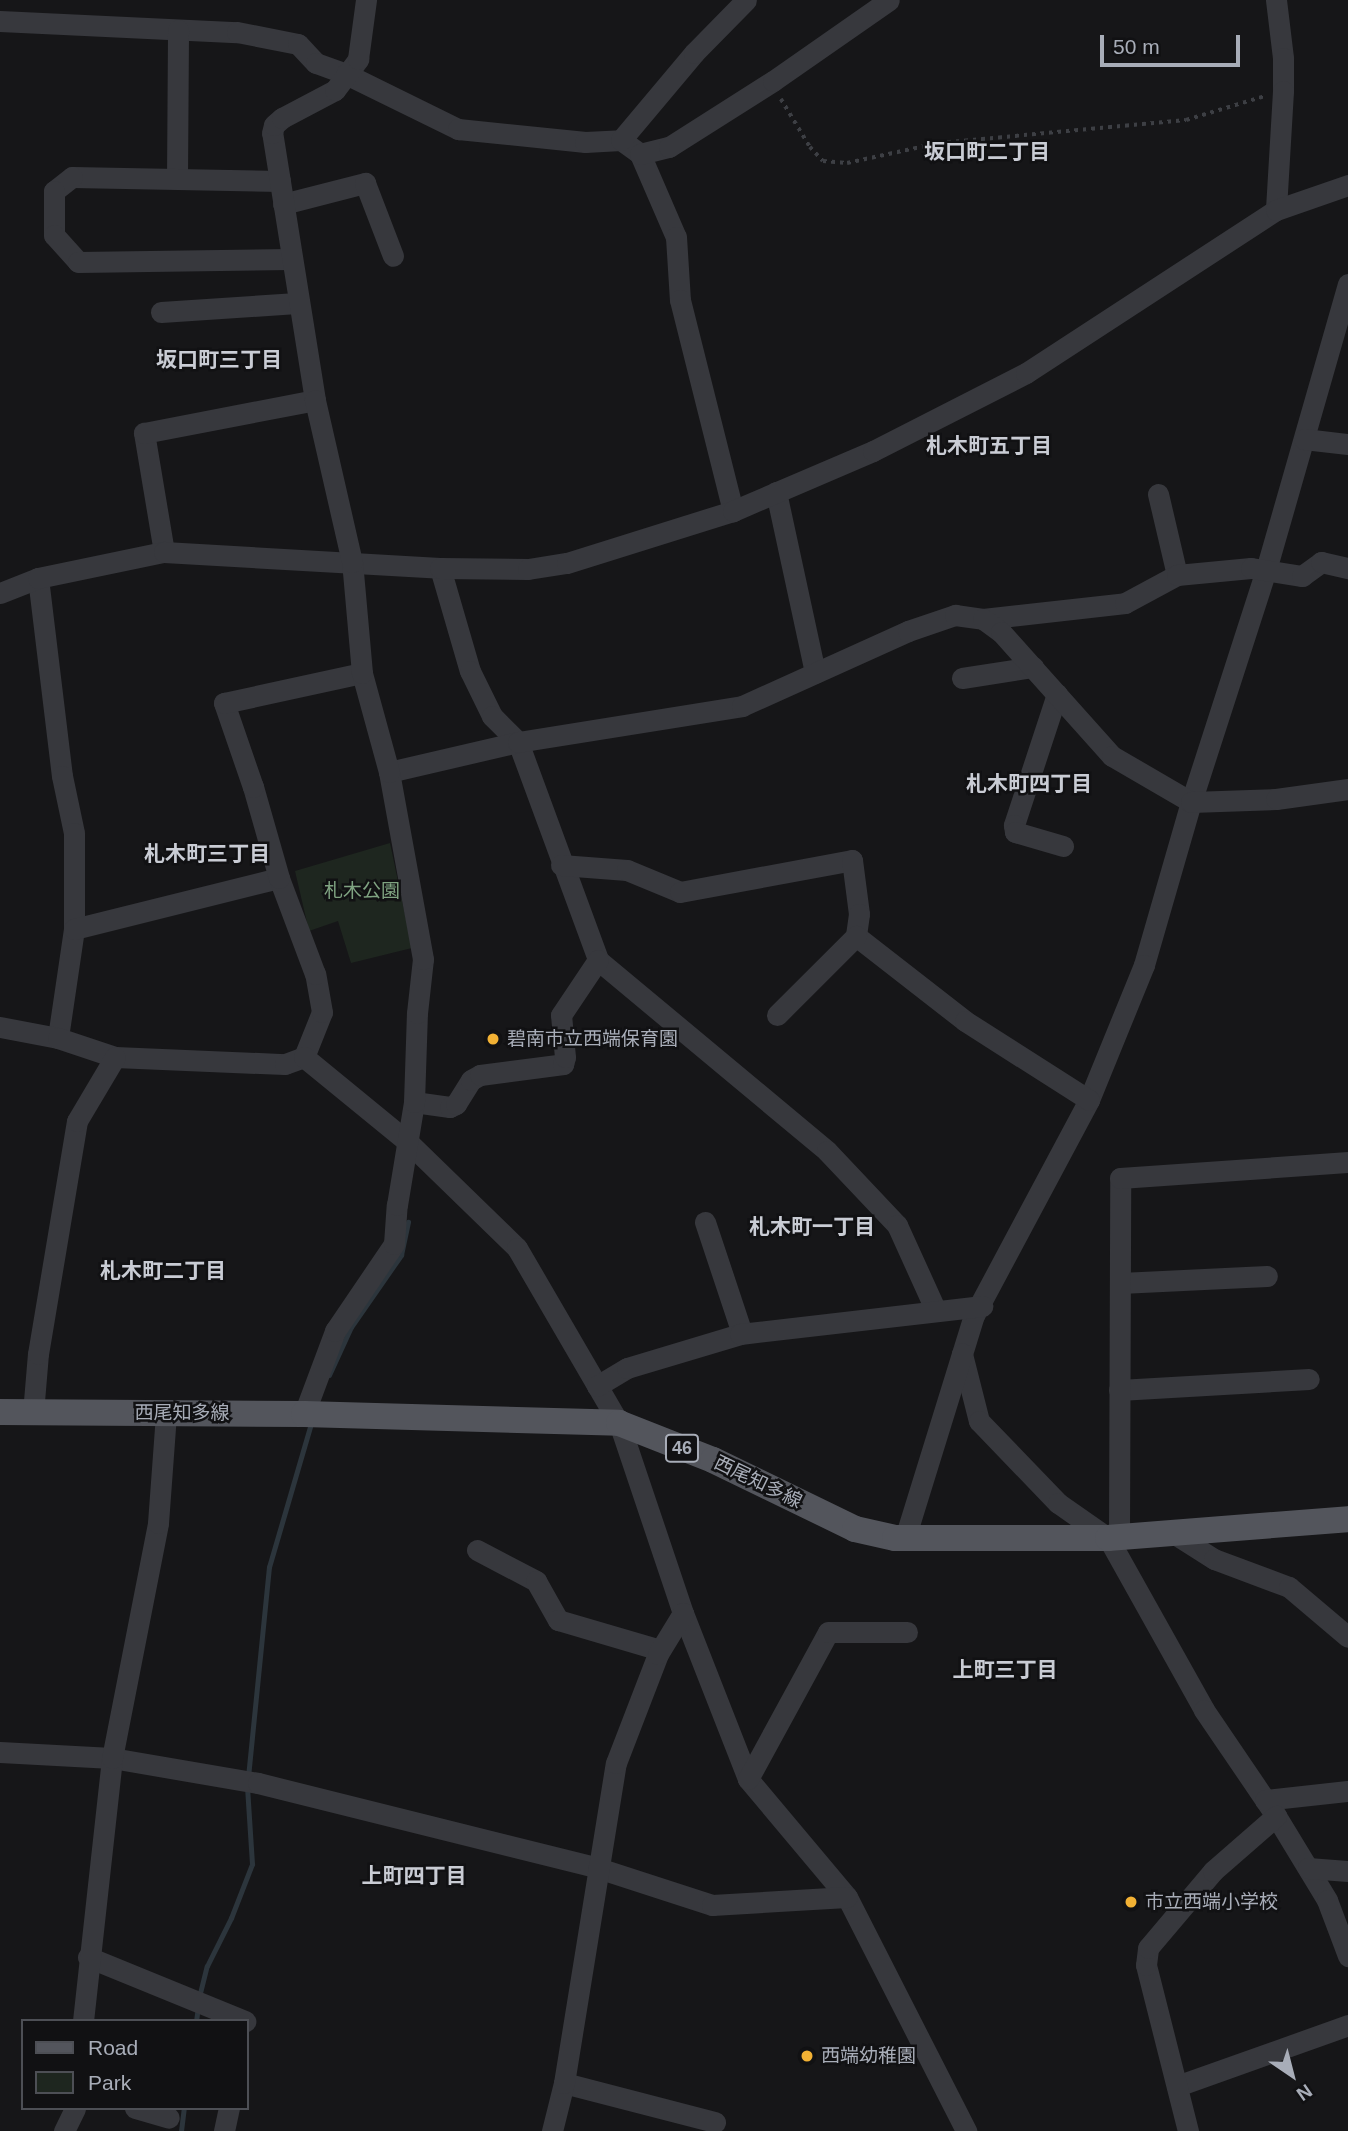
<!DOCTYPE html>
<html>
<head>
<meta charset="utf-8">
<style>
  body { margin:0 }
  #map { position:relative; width:1348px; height:2131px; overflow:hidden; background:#161618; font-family:Arial,"Noto Sans JP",sans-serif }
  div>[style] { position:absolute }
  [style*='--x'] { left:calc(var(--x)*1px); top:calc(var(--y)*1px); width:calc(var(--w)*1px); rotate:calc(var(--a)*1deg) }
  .green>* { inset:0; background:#1e261f }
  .stream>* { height:5px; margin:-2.5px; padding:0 2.5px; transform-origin:2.5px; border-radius:2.5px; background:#2c353c }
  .path>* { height:3.5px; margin-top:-1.75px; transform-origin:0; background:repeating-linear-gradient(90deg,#3d3f44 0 3.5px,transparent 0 8.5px) }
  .minor>* { height:21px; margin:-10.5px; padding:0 10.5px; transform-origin:10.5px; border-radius:10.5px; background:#37383d }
  .major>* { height:26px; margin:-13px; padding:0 13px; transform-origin:13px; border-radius:13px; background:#53555c }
  .dots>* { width:19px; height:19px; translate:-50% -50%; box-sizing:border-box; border:4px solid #111113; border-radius:50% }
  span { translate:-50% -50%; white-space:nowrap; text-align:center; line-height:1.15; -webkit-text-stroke:5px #111113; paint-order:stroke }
  .shield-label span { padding:2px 5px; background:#111113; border:2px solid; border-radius:5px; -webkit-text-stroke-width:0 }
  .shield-label { font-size:18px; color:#a8adb8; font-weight:700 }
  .park-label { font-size:19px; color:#7fa381 }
  .poi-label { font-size:19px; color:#a8adb8 }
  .left { translate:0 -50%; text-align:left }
  .street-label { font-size:19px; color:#a8adb8 }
  .neighbourhood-label { font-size:21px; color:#c9ccd4; font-weight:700 }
  .legend { position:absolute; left:21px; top:2019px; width:228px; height:91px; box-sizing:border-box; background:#111113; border:2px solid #4d4f55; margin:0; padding:9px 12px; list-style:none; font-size:21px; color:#a8adb8 }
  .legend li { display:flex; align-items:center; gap:14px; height:35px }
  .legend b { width:35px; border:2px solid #4d4f55 }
  .north { position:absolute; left:1257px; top:2040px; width:70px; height:70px; -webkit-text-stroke:5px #111113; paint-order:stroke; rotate:145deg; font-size:19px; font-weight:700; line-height:28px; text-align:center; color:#a8adb8 }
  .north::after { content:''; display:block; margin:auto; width:24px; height:32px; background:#a8adb8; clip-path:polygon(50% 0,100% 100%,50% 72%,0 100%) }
  .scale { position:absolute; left:1100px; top:35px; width:140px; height:32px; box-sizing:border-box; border:4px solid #a8adb8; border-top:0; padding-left:9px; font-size:21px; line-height:24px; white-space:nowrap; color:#a8adb8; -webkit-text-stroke:5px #111113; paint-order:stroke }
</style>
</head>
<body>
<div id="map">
  <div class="green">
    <div style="clip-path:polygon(390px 843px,412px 948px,351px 963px,338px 921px,309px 931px,295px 871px)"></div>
  </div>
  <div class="stream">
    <div style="--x:329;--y:1375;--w:53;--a:-65.4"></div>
    <div style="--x:351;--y:1327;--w:88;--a:-55.2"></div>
    <div style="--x:401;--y:1255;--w:34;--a:-78"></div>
    <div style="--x:248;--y:1777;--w:211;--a:-84.3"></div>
    <div style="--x:269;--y:1567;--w:150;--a:-73.7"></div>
    <div style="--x:199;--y:1997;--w:32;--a:-76"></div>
    <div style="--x:207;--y:1966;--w:54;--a:-63.4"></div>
    <div style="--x:231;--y:1918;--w:58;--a:-68.7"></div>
    <div style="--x:252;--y:1864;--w:77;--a:-93.7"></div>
    <div style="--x:196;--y:2021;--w:14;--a:-82"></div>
    <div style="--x:181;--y:2131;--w:23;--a:-83"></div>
  </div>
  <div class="path">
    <div style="--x:781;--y:99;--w:56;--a:58.9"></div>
    <div style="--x:810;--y:147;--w:19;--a:47"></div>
    <div style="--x:823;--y:161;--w:24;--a:5"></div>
    <div style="--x:847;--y:163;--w:94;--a:-12.3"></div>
    <div style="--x:939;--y:143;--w:248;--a:-5.3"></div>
    <div style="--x:1186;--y:120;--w:83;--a:-16.9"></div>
  </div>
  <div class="minor">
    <div style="--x:1276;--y:0;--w:58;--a:83.1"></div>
    <div style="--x:1283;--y:58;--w:33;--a:90"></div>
    <div style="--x:1283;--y:91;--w:119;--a:93.4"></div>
    <div style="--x:0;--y:21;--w:237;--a:2.7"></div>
    <div style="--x:237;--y:32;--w:62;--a:11.1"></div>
    <div style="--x:298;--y:44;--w:26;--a:47"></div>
    <div style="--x:316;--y:63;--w:32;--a:20"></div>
    <div style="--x:346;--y:74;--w:125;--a:26.2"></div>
    <div style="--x:458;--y:129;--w:128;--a:5.8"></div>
    <div style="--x:585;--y:142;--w:36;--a:-3"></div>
    <div style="--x:621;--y:140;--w:24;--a:36"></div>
    <div style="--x:640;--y:154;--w:90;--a:66.6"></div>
    <div style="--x:676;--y:237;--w:63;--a:86.4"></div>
    <div style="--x:680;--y:300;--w:218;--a:75.9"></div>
    <div style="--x:621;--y:140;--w:114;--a:-50"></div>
    <div style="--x:694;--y:53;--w:74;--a:-45.5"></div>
    <div style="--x:640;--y:154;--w:30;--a:-14"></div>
    <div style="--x:669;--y:147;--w:123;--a:-32.4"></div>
    <div style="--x:773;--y:81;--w:141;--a:-34.9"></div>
    <div style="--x:177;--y:178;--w:148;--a:-89.6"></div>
    <div style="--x:280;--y:181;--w:208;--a:-178.9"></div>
    <div style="--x:72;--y:177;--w:23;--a:142"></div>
    <div style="--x:54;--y:191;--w:44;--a:90"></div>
    <div style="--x:54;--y:235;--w:36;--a:48"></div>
    <div style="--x:78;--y:262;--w:212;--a:-0.8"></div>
    <div style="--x:283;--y:204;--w:85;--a:-14.4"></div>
    <div style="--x:365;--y:183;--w:78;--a:69"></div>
    <div style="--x:1348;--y:284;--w:298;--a:106"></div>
    <div style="--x:1266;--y:570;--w:244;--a:107.9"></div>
    <div style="--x:1191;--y:802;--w:170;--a:106.1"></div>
    <div style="--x:1144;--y:965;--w:146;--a:112.2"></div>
    <div style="--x:1089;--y:1100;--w:244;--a:118.1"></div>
    <div style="--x:974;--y:1315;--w:41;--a:107.1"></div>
    <div style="--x:962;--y:1354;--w:69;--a:75.8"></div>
    <div style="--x:979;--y:1421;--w:114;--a:46.1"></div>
    <div style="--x:1058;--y:1503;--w:61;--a:35"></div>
    <div style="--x:1108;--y:1538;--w:197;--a:60.8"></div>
    <div style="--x:1204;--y:1710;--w:128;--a:55.8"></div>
    <div style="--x:1276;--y:1816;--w:98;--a:58.7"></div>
    <div style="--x:1327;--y:1900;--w:60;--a:69.4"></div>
    <div style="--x:161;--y:312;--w:136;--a:-3.8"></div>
    <div style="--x:1304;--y:439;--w:44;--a:6.5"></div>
    <div style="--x:776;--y:492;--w:185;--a:77.8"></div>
    <div style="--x:1158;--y:494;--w:83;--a:76.8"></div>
    <div style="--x:164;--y:552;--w:121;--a:-99.5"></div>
    <div style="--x:144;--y:433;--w:174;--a:-10.9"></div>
    <div style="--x:315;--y:400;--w:270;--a:-99.1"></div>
    <div style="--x:272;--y:133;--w:8;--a:-76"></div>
    <div style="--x:274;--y:125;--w:11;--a:-41"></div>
    <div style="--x:282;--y:118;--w:60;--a:-27.8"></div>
    <div style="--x:335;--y:90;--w:39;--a:-53"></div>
    <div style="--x:358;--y:59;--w:60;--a:-82.3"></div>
    <div style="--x:440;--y:568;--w:107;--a:73.8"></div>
    <div style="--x:470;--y:671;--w:50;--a:63.9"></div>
    <div style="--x:492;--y:716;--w:37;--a:45"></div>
    <div style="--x:518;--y:742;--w:232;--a:69.8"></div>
    <div style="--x:598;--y:960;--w:298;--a:39.8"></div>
    <div style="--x:827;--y:1151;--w:102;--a:46.6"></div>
    <div style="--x:897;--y:1225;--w:94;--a:65.6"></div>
    <div style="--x:38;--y:578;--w:199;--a:83.1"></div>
    <div style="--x:62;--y:776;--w:58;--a:78.1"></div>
    <div style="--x:74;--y:833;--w:96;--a:90"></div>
    <div style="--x:74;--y:929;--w:110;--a:98.4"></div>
    <div style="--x:0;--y:593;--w:41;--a:-21.5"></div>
    <div style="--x:38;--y:578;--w:129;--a:-11.7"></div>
    <div style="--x:164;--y:552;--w:276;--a:3.3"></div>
    <div style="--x:440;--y:568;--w:88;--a:0.7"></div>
    <div style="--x:528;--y:569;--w:39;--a:-9"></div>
    <div style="--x:567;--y:563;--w:174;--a:-17.4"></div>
    <div style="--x:733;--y:511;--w:152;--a:-23.2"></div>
    <div style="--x:873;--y:451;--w:172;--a:-27"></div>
    <div style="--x:1026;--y:373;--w:298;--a:-33.1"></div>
    <div style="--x:1276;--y:210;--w:76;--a:-19.1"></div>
    <div style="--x:983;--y:619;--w:143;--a:-6.4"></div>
    <div style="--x:1125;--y:603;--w:59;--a:-28.3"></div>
    <div style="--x:1177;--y:575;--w:74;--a:-5.4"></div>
    <div style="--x:1251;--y:568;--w:52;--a:8.9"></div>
    <div style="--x:1302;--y:576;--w:24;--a:-36"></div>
    <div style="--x:1321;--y:562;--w:28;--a:13"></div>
    <div style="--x:962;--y:678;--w:72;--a:-8.8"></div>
    <div style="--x:1057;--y:694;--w:138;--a:108.2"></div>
    <div style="--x:1014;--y:825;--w:7;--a:82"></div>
    <div style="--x:1015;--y:832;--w:50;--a:16.3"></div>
    <div style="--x:389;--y:772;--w:132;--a:-13.1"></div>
    <div style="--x:518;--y:742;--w:227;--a:-9.1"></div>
    <div style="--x:742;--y:706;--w:182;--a:-24.3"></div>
    <div style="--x:908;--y:631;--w:50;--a:-18.8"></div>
    <div style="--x:955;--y:615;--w:28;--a:8"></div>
    <div style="--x:983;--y:619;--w:22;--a:36"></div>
    <div style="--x:1001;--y:632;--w:166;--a:48.2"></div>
    <div style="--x:1112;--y:756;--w:91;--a:30.2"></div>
    <div style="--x:1191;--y:802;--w:85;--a:-2"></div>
    <div style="--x:1276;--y:799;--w:73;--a:-7.9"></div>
    <div style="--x:561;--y:865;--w:66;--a:4.3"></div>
    <div style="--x:627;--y:870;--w:57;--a:22.5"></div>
    <div style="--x:680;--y:892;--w:175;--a:-10.5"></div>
    <div style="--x:852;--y:860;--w:54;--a:82.6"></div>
    <div style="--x:859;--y:914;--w:22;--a:98"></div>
    <div style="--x:856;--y:936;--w:138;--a:37.9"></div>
    <div style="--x:965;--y:1021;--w:147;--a:32.5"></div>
    <div style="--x:74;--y:929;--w:211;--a:-14"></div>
    <div style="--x:777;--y:1015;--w:112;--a:-45"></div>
    <div style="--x:0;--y:1027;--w:59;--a:10.7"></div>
    <div style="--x:58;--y:1038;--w:60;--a:18.4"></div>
    <div style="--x:115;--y:1057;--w:170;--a:2.4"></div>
    <div style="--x:285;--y:1064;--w:20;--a:-20"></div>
    <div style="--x:304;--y:1057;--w:48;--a:-68.2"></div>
    <div style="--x:322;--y:1012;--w:39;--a:-100"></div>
    <div style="--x:315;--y:974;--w:103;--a:-110.6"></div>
    <div style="--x:279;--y:878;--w:95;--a:-105.9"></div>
    <div style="--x:253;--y:787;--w:89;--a:-109"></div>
    <div style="--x:224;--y:703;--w:141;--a:-12.3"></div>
    <div style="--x:304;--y:1057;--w:134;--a:39.3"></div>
    <div style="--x:408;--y:1142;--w:152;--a:44.2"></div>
    <div style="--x:517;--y:1248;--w:203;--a:59.8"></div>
    <div style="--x:619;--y:1423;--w:200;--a:71.4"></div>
    <div style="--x:683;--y:1613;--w:178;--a:68.6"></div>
    <div style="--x:748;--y:1779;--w:154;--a:50"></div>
    <div style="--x:847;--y:1897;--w:263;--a:63"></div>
    <div style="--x:414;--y:1102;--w:36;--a:8"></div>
    <div style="--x:450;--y:1107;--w:7;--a:-27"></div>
    <div style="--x:456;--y:1104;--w:28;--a:-58"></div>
    <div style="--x:471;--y:1080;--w:10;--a:-29"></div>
    <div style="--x:480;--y:1075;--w:84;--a:-7.5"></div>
    <div style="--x:563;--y:1064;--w:7;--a:-74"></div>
    <div style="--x:565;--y:1057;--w:42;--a:-95.4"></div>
    <div style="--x:561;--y:1015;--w:66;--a:-56.1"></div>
    <div style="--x:705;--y:1222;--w:117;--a:71.6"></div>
    <div style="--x:1120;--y:1283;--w:147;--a:-2.7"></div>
    <div style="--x:597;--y:1386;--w:35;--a:-31"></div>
    <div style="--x:627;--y:1368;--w:118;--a:-16.7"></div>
    <div style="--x:740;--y:1334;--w:244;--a:-6.6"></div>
    <div style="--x:1119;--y:1390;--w:190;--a:-3.3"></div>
    <div style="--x:33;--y:1413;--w:59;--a:-85.2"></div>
    <div style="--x:38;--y:1354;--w:236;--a:-80.5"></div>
    <div style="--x:77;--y:1121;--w:74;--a:-59.3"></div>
    <div style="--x:304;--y:1414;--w:89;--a:-69.5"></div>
    <div style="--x:335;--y:1331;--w:105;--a:-55.9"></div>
    <div style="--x:394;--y:1244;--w:39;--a:-86"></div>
    <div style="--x:397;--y:1205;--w:104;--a:-80.6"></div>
    <div style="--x:414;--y:1102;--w:89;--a:-88.1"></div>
    <div style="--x:417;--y:1013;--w:54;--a:-83.7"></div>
    <div style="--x:423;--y:959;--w:190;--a:-100.3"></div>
    <div style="--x:389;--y:772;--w:103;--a:-105.3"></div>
    <div style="--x:362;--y:673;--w:111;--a:-95.1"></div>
    <div style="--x:352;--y:562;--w:166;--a:-102.9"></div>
    <div style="--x:1173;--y:1533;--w:49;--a:32.4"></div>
    <div style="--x:1214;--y:1559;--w:80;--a:20.5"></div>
    <div style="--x:1289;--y:1587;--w:77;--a:40.3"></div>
    <div style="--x:1119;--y:1537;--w:359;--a:-89.8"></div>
    <div style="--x:1120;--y:1178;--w:229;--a:-4"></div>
    <div style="--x:905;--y:1538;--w:193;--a:-72.8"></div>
    <div style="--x:477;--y:1550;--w:67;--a:27.7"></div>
    <div style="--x:536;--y:1581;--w:45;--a:60.6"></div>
    <div style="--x:558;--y:1620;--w:106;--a:16.4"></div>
    <div style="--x:0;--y:1752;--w:112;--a:3.1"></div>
    <div style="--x:112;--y:1758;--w:148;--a:9.7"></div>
    <div style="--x:258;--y:1783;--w:350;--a:14"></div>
    <div style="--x:598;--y:1868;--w:120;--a:18"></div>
    <div style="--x:712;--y:1905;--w:135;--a:-3.4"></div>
    <div style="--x:748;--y:1779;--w:167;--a:-61.4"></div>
    <div style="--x:828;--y:1632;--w:79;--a:0"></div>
    <div style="--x:1265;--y:1800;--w:83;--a:-6.2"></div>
    <div style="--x:1308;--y:1868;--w:40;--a:4.3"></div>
    <div style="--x:88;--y:1957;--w:170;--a:22.2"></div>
    <div style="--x:83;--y:2021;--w:265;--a:-83.7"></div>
    <div style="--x:112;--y:1758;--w:239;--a:-78.9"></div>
    <div style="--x:158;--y:1523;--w:110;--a:-85.8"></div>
    <div style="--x:564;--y:2083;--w:156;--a:14.5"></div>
    <div style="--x:1177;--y:2086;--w:182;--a:-19.6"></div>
    <div style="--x:135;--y:2108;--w:35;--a:16"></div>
    <div style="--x:64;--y:2131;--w:25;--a:-64"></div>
    <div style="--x:224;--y:2131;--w:24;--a:-78"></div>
    <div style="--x:552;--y:2131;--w:49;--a:-76"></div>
    <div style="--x:564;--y:2083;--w:324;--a:-80.8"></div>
    <div style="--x:616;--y:1763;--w:117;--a:-68.9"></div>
    <div style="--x:658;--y:1654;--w:48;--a:-58.6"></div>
    <div style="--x:1188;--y:2131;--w:171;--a:-104.2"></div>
    <div style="--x:1146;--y:1965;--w:17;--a:-83"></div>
    <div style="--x:1148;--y:1948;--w:101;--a:-49.8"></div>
    <div style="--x:1213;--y:1871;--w:84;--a:-41.1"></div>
  </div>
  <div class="major">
    <div style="--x:0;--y:1412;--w:304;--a:0.4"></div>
    <div style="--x:304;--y:1414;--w:315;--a:1.6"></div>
    <div style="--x:619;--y:1423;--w:101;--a:21.5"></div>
    <div style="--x:713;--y:1460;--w:158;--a:25.9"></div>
    <div style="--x:855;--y:1529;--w:41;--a:12.7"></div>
    <div style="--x:895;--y:1538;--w:213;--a:0"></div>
    <div style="--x:1108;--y:1538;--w:241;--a:-4.5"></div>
  </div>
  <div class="dots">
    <div style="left:493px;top:1039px;background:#f2b134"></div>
    <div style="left:1131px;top:1902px;background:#f2b134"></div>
    <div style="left:807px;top:2056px;background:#f2b134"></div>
  </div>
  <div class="shield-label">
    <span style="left:682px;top:1448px">46</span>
  </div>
  <div class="park-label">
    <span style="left:362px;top:891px">札木公園</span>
  </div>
  <div class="poi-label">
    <span class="left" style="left:507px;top:1039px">碧南市立西端保育園</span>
    <span class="left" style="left:1145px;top:1902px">市立西端小学校</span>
    <span class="left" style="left:821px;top:2056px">西端幼稚園</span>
  </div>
  <div class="street-label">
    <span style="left:182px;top:1413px">西尾知多線</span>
    <span style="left:758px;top:1482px;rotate:26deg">西尾知多線</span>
  </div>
  <div class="neighbourhood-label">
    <span style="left:987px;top:152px">坂口町二丁目</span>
    <span style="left:219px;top:360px">坂口町三丁目</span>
    <span style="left:989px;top:446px">札木町五丁目</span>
    <span style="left:1029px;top:784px">札木町四丁目</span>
    <span style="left:207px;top:854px">札木町三丁目</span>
    <span style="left:812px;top:1227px">札木町一丁目</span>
    <span style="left:163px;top:1271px">札木町二丁目</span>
    <span style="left:1005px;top:1670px">上町三丁目</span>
    <span style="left:414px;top:1876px">上町四丁目</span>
  </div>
  <ul class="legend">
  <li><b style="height:9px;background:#53555c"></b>Road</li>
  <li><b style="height:19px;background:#1e261f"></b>Park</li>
  </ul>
  <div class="north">N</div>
  <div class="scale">50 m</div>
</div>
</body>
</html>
